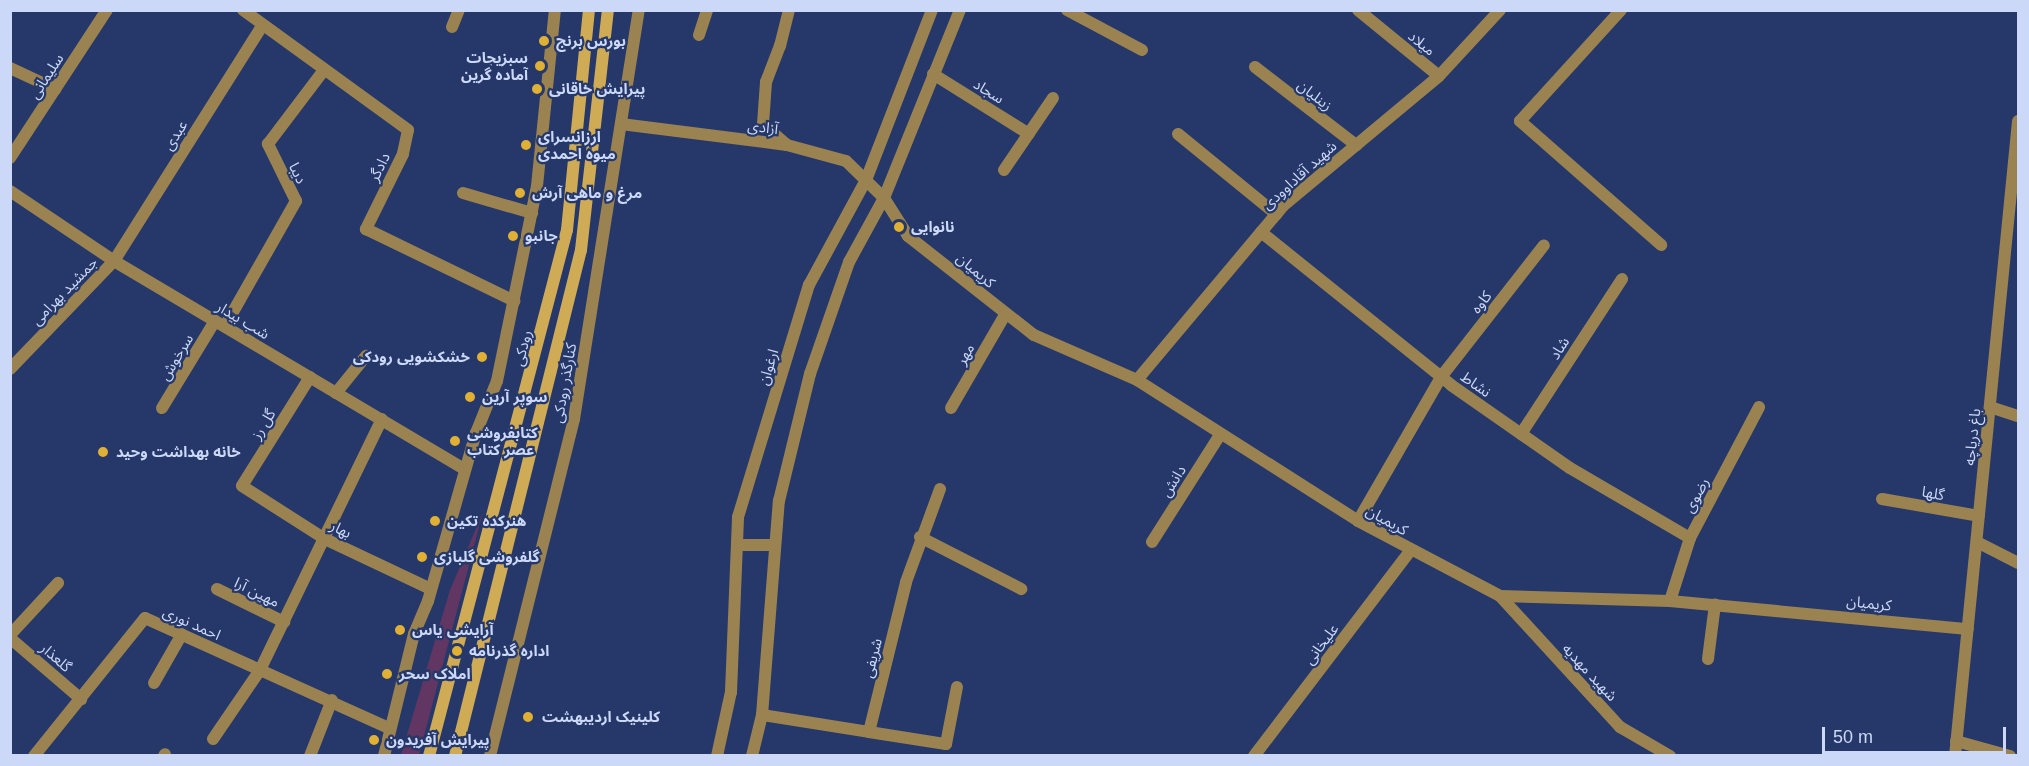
<!DOCTYPE html>
<html>
<head>
<meta charset="utf-8">
<style>
  body { margin:0 }
  #map { position:relative; width:2029px; height:766px; overflow:hidden; background:#263869; font-family:Helvetica,"Noto Sans Arabic",sans-serif }
  div>[style] { position:absolute }
  [style*='--x'] { left:calc(var(--x)*1px); top:calc(var(--y)*1px); width:calc(var(--w)*1px); rotate:calc(var(--a)*1deg) }
  .green>* { inset:0; background:#613662 }
  .minor>* { height:12px; margin:-6px; padding:0 6px; transform-origin:6px; border-radius:6px; background:#9a8351 }
  .tertiary>* { height:12px; margin:-6px; padding:0 6px; transform-origin:6px; border-radius:6px; background:#9a8351 }
  .secondary>* { height:12px; margin:-6px; padding:0 6px; transform-origin:6px; border-radius:6px; background:#cfab56 }
  .dots>* { width:16px; height:16px; translate:-50% -50%; box-sizing:border-box; border:3px solid #263869; border-radius:50% }
  span { translate:-50% -50%; white-space:nowrap; text-align:center; line-height:1.15; -webkit-text-stroke:4.5px #263869; paint-order:stroke }
  .poi-label { font-size:15px; color:#cbd8f7; font-weight:700 }
  .left { translate:0 -50%; text-align:left }
  .right { translate:-100% -50%; text-align:right }
  .street-label { font-size:15px; color:#cbd8f7 }
  .frame { position:absolute; inset:0; border:12px solid #cbd8f7; pointer-events:none }
  .scale { position:absolute; left:1822px; top:727px; width:184px; height:27px; box-sizing:border-box; border:3px solid #cbd8f7; border-top:0; padding-left:8px; font-size:18px; line-height:21px; white-space:nowrap; color:#cbd8f7; -webkit-text-stroke:4px #263869; paint-order:stroke }
</style>
</head>
<body>
<div id="map">
  <div class="green">
    <div style="clip-path:polygon(483px 512px,419px 755px,401px 755px,450px 590px)"></div>
  </div>
  <div class="minor">
    <div style="--x:243;--y:10;--w:204;--a:36"></div>
    <div style="--x:408;--y:130;--w:25;--a:102"></div>
    <div style="--x:403;--y:154;--w:84;--a:116.3"></div>
    <div style="--x:366;--y:229;--w:165;--a:25.9"></div>
    <div style="--x:1067;--y:10;--w:85;--a:28.1"></div>
    <div style="--x:1358;--y:10;--w:104;--a:39.2"></div>
    <div style="--x:1621;--y:10;--w:150;--a:132.3"></div>
    <div style="--x:1520;--y:121;--w:188;--a:41.3"></div>
    <div style="--x:452;--y:27;--w:18;--a:-68"></div>
    <div style="--x:699;--y:35;--w:26;--a:-72"></div>
    <div style="--x:1255;--y:67;--w:128;--a:37.7"></div>
    <div style="--x:10;--y:68;--w:50;--a:25"></div>
    <div style="--x:933;--y:74;--w:113;--a:32"></div>
    <div style="--x:621;--y:124;--w:167;--a:7.2"></div>
    <div style="--x:787;--y:145;--w:61;--a:15.2"></div>
    <div style="--x:846;--y:161;--w:53;--a:44.2"></div>
    <div style="--x:884;--y:198;--w:45;--a:57.7"></div>
    <div style="--x:908;--y:236;--w:160;--a:38.2"></div>
    <div style="--x:1034;--y:335;--w:112;--a:23.6"></div>
    <div style="--x:1137;--y:380;--w:262;--a:32.5"></div>
    <div style="--x:1358;--y:521;--w:161;--a:27.8"></div>
    <div style="--x:1500;--y:596;--w:170;--a:1.7"></div>
    <div style="--x:1670;--y:601;--w:299;--a:5.4"></div>
    <div style="--x:1178;--y:134;--w:127;--a:39.2"></div>
    <div style="--x:787;--y:145;--w:32;--a:-139"></div>
    <div style="--x:763;--y:124;--w:42;--a:-85.9"></div>
    <div style="--x:766;--y:82;--w:39;--a:-69"></div>
    <div style="--x:780;--y:46;--w:37;--a:-76"></div>
    <div style="--x:10;--y:158;--w:177;--a:-56.8"></div>
    <div style="--x:1004;--y:170;--w:87;--a:-55.8"></div>
    <div style="--x:10;--y:191;--w:125;--a:33.9"></div>
    <div style="--x:114;--y:261;--w:408;--a:30.7"></div>
    <div style="--x:463;--y:193;--w:72;--a:16.2"></div>
    <div style="--x:1261;--y:232;--w:244;--a:38.8"></div>
    <div style="--x:1451;--y:385;--w:145;--a:34.9"></div>
    <div style="--x:1570;--y:468;--w:139;--a:30.3"></div>
    <div style="--x:225;--y:326;--w:144;--a:-60.4"></div>
    <div style="--x:296;--y:201;--w:64;--a:-116.2"></div>
    <div style="--x:268;--y:144;--w:93;--a:-52.9"></div>
    <div style="--x:10;--y:369;--w:150;--a:-46.1"></div>
    <div style="--x:114;--y:261;--w:278;--a:-57.8"></div>
    <div style="--x:310;--y:377;--w:128;--a:122"></div>
    <div style="--x:242;--y:486;--w:98;--a:32.6"></div>
    <div style="--x:325;--y:539;--w:117;--a:25.3"></div>
    <div style="--x:1137;--y:380;--w:227;--a:-50"></div>
    <div style="--x:1283;--y:206;--w:203;--a:-39.8"></div>
    <div style="--x:1439;--y:76;--w:90;--a:-47.3"></div>
    <div style="--x:336;--y:393;--w:48;--a:-51"></div>
    <div style="--x:1990;--y:407;--w:29;--a:18"></div>
    <div style="--x:162;--y:408;--w:102;--a:-58.7"></div>
    <div style="--x:951;--y:408;--w:108;--a:-59.9"></div>
    <div style="--x:1521;--y:434;--w:185;--a:-56.9"></div>
    <div style="--x:1882;--y:499;--w:98;--a:9.9"></div>
    <div style="--x:1358;--y:521;--w:166;--a:-60"></div>
    <div style="--x:1441;--y:377;--w:167;--a:-52"></div>
    <div style="--x:920;--y:537;--w:114;--a:27.2"></div>
    <div style="--x:1152;--y:542;--w:127;--a:-57.6"></div>
    <div style="--x:1977;--y:542;--w:46;--a:27.1"></div>
    <div style="--x:738;--y:545;--w:36;--a:0"></div>
    <div style="--x:217;--y:589;--w:75;--a:26.2"></div>
    <div style="--x:1500;--y:596;--w:178;--a:47.5"></div>
    <div style="--x:1620;--y:727;--w:58;--a:30.1"></div>
    <div style="--x:1670;--y:601;--w:66;--a:-72.4"></div>
    <div style="--x:1690;--y:538;--w:148;--a:-62.2"></div>
    <div style="--x:10;--y:635;--w:71;--a:-47.3"></div>
    <div style="--x:10;--y:638;--w:94;--a:40.7"></div>
    <div style="--x:1708;--y:659;--w:55;--a:-82.7"></div>
    <div style="--x:154;--y:683;--w:56;--a:-60.3"></div>
    <div style="--x:762;--y:715;--w:108;--a:9"></div>
    <div style="--x:869;--y:732;--w:154;--a:-76.1"></div>
    <div style="--x:906;--y:582;--w:99;--a:-69.9"></div>
    <div style="--x:869;--y:732;--w:78;--a:8.9"></div>
    <div style="--x:946;--y:744;--w:58;--a:-79.1"></div>
    <div style="--x:213;--y:739;--w:83;--a:-55.7"></div>
    <div style="--x:260;--y:670;--w:279;--a:-64.1"></div>
    <div style="--x:1956;--y:741;--w:56;--a:15.5"></div>
    <div style="--x:34;--y:756;--w:177;--a:-51.2"></div>
    <div style="--x:145;--y:618;--w:268;--a:24.3"></div>
    <div style="--x:164;--y:756;--w:2;--a:-63"></div>
    <div style="--x:310;--y:756;--w:60;--a:-68.6"></div>
    <div style="--x:384;--y:756;--w:126;--a:-76.2"></div>
    <div style="--x:414;--y:634;--w:36;--a:-67"></div>
    <div style="--x:428;--y:601;--w:175;--a:-74.1"></div>
    <div style="--x:476;--y:433;--w:56;--a:-68"></div>
    <div style="--x:497;--y:381;--w:199;--a:-78.4"></div>
    <div style="--x:537;--y:186;--w:177;--a:-84.2"></div>
    <div style="--x:490;--y:756;--w:347;--a:-76"></div>
    <div style="--x:574;--y:419;--w:414;--a:-81"></div>
    <div style="--x:717;--y:756;--w:66;--a:-77.7"></div>
    <div style="--x:731;--y:692;--w:175;--a:-87.7"></div>
    <div style="--x:738;--y:517;--w:243;--a:-73"></div>
    <div style="--x:809;--y:285;--w:119;--a:-61.5"></div>
    <div style="--x:866;--y:180;--w:182;--a:-68.8"></div>
    <div style="--x:752;--y:756;--w:42;--a:-76.3"></div>
    <div style="--x:762;--y:715;--w:215;--a:-85.5"></div>
    <div style="--x:779;--y:501;--w:131;--a:-76.3"></div>
    <div style="--x:810;--y:374;--w:119;--a:-70.8"></div>
    <div style="--x:849;--y:262;--w:73;--a:-61.3"></div>
    <div style="--x:884;--y:198;--w:203;--a:-68"></div>
    <div style="--x:1254;--y:756;--w:259;--a:-52.7"></div>
  </div>
  <div class="tertiary">
    <div style="--x:1955;--y:756;--w:638;--a:-84.33"></div>
  </div>
  <div class="secondary">
    <div style="--x:429;--y:756;--w:544;--a:-75.3"></div>
    <div style="--x:567;--y:230;--w:221;--a:-84.3"></div>
    <div style="--x:455;--y:756;--w:521;--a:-76.02"></div>
    <div style="--x:581;--y:250;--w:242;--a:-83.6"></div>
  </div>
  <div class="dots">
    <div style="left:544px;top:41px;background:#dfb034"></div>
    <div style="left:540px;top:66px;background:#dfb034"></div>
    <div style="left:537px;top:89px;background:#dfb034"></div>
    <div style="left:526px;top:145px;background:#dfb034"></div>
    <div style="left:520px;top:193px;background:#dfb034"></div>
    <div style="left:899px;top:227px;background:#dfb034"></div>
    <div style="left:513px;top:236px;background:#dfb034"></div>
    <div style="left:482px;top:357px;background:#dfb034"></div>
    <div style="left:470px;top:397px;background:#dfb034"></div>
    <div style="left:455px;top:441px;background:#dfb034"></div>
    <div style="left:103px;top:452px;background:#dfb034"></div>
    <div style="left:435px;top:521px;background:#dfb034"></div>
    <div style="left:422px;top:557px;background:#dfb034"></div>
    <div style="left:400px;top:630px;background:#dfb034"></div>
    <div style="left:457px;top:651px;background:#dfb034"></div>
    <div style="left:387px;top:674px;background:#dfb034"></div>
    <div style="left:528px;top:717px;background:#dfb034"></div>
    <div style="left:374px;top:740px;background:#dfb034"></div>
  </div>
  <div class="poi-label">
    <span class="left" style="left:556px;top:41px">بورس برنج</span>
    <span class="right" style="left:528px;top:66px">سبزیجات<br>آماده گرین</span>
    <span class="left" style="left:549px;top:89px">پیرایش خاقانی</span>
    <span class="left" style="left:538px;top:145px">ارزانسرای<br>میوه احمدی</span>
    <span class="left" style="left:532px;top:193px">مرغ و ماهی آرش</span>
    <span class="left" style="left:911px;top:227px">نانوایی</span>
    <span class="left" style="left:525px;top:236px">جانبو</span>
    <span class="right" style="left:470px;top:357px">خشکشویی رودکی</span>
    <span class="left" style="left:482px;top:397px">سوپر آرین</span>
    <span class="left" style="left:467px;top:441px">کتابفروشی<br>عصر کتاب</span>
    <span class="left" style="left:116px;top:452px">خانه بهداشت وحید</span>
    <span class="left" style="left:447px;top:521px">هنرکده تکین</span>
    <span class="left" style="left:434px;top:557px">گلفروشی گلبازی</span>
    <span class="left" style="left:412px;top:630px">آرایشی یاس</span>
    <span class="left" style="left:469px;top:651px">اداره گذرنامه</span>
    <span class="left" style="left:399px;top:674px">املاک سحر</span>
    <span class="left" style="left:542px;top:717px">کلینیک اردیبهشت</span>
    <span class="left" style="left:386px;top:740px">پیرایش آفریدون</span>
  </div>
  <div class="street-label">
    <span style="left:1422px;top:43px;rotate:39deg">میلاد</span>
    <span style="left:46px;top:76px;rotate:-57deg">سلیمانی</span>
    <span style="left:989px;top:91px;rotate:32deg">سجاد</span>
    <span style="left:1315px;top:95px;rotate:38deg">زینلیان</span>
    <span style="left:763px;top:127px;rotate:7deg">آزادی</span>
    <span style="left:175px;top:135px;rotate:-58deg">عبدی</span>
    <span style="left:379px;top:167px;rotate:-64deg">دادگر</span>
    <span style="left:298px;top:173px;rotate:64deg">دیبا</span>
    <span style="left:1299px;top:175px;rotate:-42deg">شهید آقاداوودی</span>
    <span style="left:976px;top:270px;rotate:40deg">کریمیان</span>
    <span style="left:64px;top:291px;rotate:-46deg">جمشید بهرامی</span>
    <span style="left:1481px;top:302px;rotate:-52deg">کاوه</span>
    <span style="left:243px;top:320px;rotate:31deg">شب بیدار</span>
    <span style="left:522px;top:348px;rotate:-76deg">رودکی</span>
    <span style="left:1559px;top:348px;rotate:-57deg">شاد</span>
    <span style="left:965px;top:354px;rotate:-60deg">مهر</span>
    <span style="left:176px;top:357px;rotate:-59deg">سرخوش</span>
    <span style="left:768px;top:367px;rotate:-73deg">ارغوان</span>
    <span style="left:564px;top:383px;rotate:-80deg">کنارگذر رودکی</span>
    <span style="left:1476px;top:384px;rotate:35deg">نشاط</span>
    <span style="left:263px;top:424px;rotate:-58deg">گل رز</span>
    <span style="left:1972px;top:437px;rotate:-84deg">باغ دریاچه</span>
    <span style="left:1173px;top:481px;rotate:-58deg">دانش</span>
    <span style="left:1933px;top:493px;rotate:10deg">گلها</span>
    <span style="left:1696px;top:495px;rotate:-62deg">رضوی</span>
    <span style="left:1387px;top:520px;rotate:29deg">کریمیان</span>
    <span style="left:341px;top:529px;rotate:27deg">بهار</span>
    <span style="left:257px;top:592px;rotate:26deg">مهین آرا</span>
    <span style="left:1869px;top:603px;rotate:6deg">کریمیان</span>
    <span style="left:192px;top:623px;rotate:24deg">احمد نوری</span>
    <span style="left:1321px;top:644px;rotate:-53deg">علیخانی</span>
    <span style="left:56px;top:657px;rotate:41deg">گلعذار</span>
    <span style="left:872px;top:658px;rotate:-76deg">شریفی</span>
    <span style="left:1590px;top:672px;rotate:47deg">شهید مهدیه</span>
  </div>
  <div class="frame"></div>
  <div class="scale">50 m</div>
</div>
</body>
</html>
